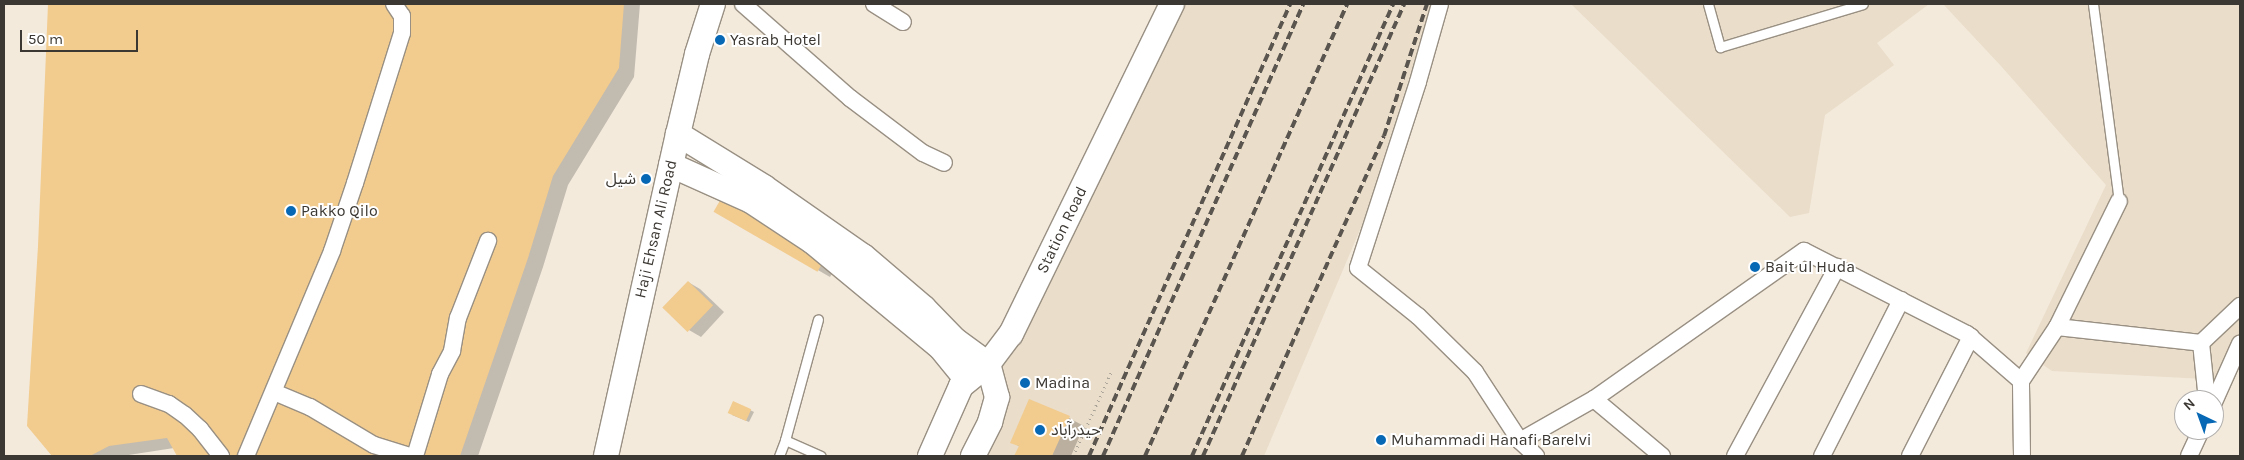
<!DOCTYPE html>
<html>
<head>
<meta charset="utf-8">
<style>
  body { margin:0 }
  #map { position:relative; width:2244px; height:460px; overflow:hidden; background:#f3eadc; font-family:Karla,"Noto Sans Arabic",sans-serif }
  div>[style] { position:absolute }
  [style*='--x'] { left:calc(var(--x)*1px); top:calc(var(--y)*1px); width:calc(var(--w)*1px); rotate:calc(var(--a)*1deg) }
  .built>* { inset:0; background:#eaddc9 }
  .shadow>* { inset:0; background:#0003 }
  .building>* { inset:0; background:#f2cb8e; transform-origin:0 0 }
  .path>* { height:2.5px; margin-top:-1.25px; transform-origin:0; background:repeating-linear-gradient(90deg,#a9a297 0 1px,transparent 0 5px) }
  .roads { filter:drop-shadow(1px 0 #999083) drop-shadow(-1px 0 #999083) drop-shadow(0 1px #999083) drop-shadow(0 -1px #999083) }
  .lane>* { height:9px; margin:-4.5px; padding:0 4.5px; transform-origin:4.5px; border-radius:4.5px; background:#fff }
  .street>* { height:16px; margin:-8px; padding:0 8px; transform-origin:8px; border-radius:8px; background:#fff }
  .secondary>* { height:24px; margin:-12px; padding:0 12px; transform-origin:12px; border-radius:12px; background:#fff }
  .rail>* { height:4px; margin-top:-2px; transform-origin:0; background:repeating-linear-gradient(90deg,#5a554f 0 8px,transparent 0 12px) }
  .dots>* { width:14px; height:14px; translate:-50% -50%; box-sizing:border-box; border:2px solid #fff; border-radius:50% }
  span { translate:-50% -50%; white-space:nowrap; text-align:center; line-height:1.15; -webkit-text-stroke:4px #fff; paint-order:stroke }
  .poi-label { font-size:16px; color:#3b3732 }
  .left { translate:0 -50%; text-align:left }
  .right { translate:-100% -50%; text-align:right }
  .street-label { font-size:16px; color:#3b3732 }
  .frame { position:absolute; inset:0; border:5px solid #3b3732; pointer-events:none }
  .north { position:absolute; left:2174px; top:390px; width:50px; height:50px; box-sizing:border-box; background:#fff; border:1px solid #b1afad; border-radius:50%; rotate:318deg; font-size:14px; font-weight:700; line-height:20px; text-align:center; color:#3b3732 }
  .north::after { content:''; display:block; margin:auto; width:18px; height:22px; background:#0768b5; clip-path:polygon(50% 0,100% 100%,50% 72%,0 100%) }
  .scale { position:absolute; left:20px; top:30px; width:118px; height:22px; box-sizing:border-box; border:2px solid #3b3732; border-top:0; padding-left:6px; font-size:15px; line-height:18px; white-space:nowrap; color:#3b3732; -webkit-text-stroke:4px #fff; paint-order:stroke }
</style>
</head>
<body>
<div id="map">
  <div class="built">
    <div style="clip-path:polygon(1186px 4px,1433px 4px,1362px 225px,1264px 456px,982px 456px,1007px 405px,1001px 363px,1176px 18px)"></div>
    <div style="clip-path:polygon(1571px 4px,1929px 4px,1877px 43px,1894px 65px,1825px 115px,1809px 213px,1790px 217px)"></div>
    <div style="clip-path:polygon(1943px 4px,2240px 4px,2240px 341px,2224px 380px,2052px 371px,2026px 353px,2106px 185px,2001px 66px)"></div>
  </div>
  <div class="shadow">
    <div style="clip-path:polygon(49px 4px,640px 4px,634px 77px,568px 185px,543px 267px,478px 456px,179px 456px,174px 448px,122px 456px,53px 456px,28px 426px,40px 246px)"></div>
    <div style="clip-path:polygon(715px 211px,837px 265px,830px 277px)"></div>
    <div style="clip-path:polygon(688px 282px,700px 289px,724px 312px,701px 337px,689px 330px,665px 308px)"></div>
    <div style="clip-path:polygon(750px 410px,754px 412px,749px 422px,732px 415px)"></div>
    <div style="clip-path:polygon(1069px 418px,1084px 426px,1071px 456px,1016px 456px,1020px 447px,1012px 442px)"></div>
  </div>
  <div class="building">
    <div style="clip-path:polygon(48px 4px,624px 4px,619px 68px,553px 176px,528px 258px,460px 456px,177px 456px,167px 438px,109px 446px,90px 456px,52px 456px,27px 426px,38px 246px)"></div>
    <div style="left:722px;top:197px;width:120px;height:17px;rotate:30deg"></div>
    <div style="left:688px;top:281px;width:35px;height:37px;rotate:44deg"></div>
    <div style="clip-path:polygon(1029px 399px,1070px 416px,1052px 456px,1014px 456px,1019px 446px,1010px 443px)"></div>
    <div style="left:733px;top:401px;width:20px;height:13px;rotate:24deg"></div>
  </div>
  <div class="path">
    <div style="--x:1073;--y:456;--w:94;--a:-65.6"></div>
  </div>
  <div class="roads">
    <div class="lane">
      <div style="--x:1708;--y:4;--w:45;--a:74.4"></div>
      <div style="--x:1720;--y:47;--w:149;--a:-16.7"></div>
      <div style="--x:2093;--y:4;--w:199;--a:82.5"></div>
      <div style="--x:785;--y:440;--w:125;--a:-74.7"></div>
      <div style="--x:779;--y:456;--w:17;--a:-69"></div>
      <div style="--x:785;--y:440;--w:39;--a:24"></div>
    </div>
    <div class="street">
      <div style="--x:743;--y:4;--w:142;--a:41.3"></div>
      <div style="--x:850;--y:98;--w:91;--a:37"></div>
      <div style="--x:923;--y:153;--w:23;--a:25"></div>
      <div style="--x:874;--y:4;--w:34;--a:32"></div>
      <div style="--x:1440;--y:4;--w:81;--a:105.8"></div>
      <div style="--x:1418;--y:82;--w:195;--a:107.9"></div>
      <div style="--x:1358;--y:268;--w:77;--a:38.7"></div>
      <div style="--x:1418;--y:316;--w:80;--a:44.5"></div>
      <div style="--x:1475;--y:372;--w:82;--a:56.9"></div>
      <div style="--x:1520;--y:441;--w:22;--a:43"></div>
      <div style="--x:2057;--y:327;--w:145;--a:6.3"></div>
      <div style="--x:2201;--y:343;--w:54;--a:-43.5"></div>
      <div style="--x:2201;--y:343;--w:57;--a:84"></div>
      <div style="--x:274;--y:392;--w:39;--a:23"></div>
      <div style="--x:310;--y:407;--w:74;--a:30.7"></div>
      <div style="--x:374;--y:445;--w:37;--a:17"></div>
      <div style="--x:141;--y:394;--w:30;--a:20"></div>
      <div style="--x:169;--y:404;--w:19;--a:35"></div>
      <div style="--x:185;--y:415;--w:21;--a:43"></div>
      <div style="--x:200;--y:429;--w:34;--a:52"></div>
      <div style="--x:1594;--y:399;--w:89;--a:40"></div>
      <div style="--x:2214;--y:402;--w:64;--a:-65.9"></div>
      <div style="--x:1520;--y:441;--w:85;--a:-29.6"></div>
      <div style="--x:1594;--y:399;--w:257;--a:-35.2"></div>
      <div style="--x:1804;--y:251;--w:183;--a:27"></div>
      <div style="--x:1967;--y:334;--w:72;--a:41"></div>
      <div style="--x:246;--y:456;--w:222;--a:-67.2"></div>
      <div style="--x:332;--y:251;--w:72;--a:-71.3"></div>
      <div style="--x:355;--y:183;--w:157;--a:-72.6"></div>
      <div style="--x:402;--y:33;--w:17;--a:-90"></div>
      <div style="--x:402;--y:16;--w:14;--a:-124"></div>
      <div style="--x:415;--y:456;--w:86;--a:-73"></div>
      <div style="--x:440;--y:374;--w:26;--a:-62"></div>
      <div style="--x:452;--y:351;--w:34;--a:-80"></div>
      <div style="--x:458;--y:318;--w:83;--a:-68.7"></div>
      <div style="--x:1735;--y:456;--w:215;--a:-61.6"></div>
      <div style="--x:1822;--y:456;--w:175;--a:-63.1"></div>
      <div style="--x:1910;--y:456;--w:134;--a:-62.9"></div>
      <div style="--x:2022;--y:456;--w:75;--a:-90.8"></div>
      <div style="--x:2021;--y:381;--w:65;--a:-56.3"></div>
      <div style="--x:2057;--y:327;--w:140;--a:-63.8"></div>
      <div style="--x:2189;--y:456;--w:29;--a:-65"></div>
    </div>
    <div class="secondary">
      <div style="--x:678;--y:134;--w:101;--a:31.6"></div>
      <div style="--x:764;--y:187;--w:121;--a:34.9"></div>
      <div style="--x:863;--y:256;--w:80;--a:40.4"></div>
      <div style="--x:924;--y:308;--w:45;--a:45.9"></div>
      <div style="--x:955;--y:340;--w:41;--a:36"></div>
      <div style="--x:671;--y:165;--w:88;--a:24.2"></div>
      <div style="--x:751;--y:201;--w:74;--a:33.5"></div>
      <div style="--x:813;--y:242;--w:165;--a:39.6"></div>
      <div style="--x:940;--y:347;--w:43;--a:50.7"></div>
      <div style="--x:606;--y:456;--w:330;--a:-77.4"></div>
      <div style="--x:678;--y:134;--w:82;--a:-76.6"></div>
      <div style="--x:697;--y:54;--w:52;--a:-72.3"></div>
      <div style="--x:930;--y:456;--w:77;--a:-66.1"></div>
      <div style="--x:961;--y:386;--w:35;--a:-39"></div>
      <div style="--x:988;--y:364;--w:38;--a:-53"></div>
      <div style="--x:1011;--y:334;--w:367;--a:-64"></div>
      <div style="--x:973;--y:456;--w:38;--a:-63"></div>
      <div style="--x:990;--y:422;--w:26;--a:-74"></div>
      <div style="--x:997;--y:397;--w:34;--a:-105"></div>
    </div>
  </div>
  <div class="rail">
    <div style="--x:1089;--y:456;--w:495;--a:-66"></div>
    <div style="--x:1103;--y:456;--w:494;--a:-66.1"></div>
    <div style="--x:1145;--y:456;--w:495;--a:-65.9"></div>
    <div style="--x:1192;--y:456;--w:495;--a:-66"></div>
    <div style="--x:1203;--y:456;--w:495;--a:-66"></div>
    <div style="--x:1242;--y:456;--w:350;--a:-66.1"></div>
    <div style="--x:1384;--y:136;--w:139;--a:-72"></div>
  </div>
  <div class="dots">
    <div style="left:720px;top:40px;background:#0768b5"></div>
    <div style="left:646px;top:179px;background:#0768b5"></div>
    <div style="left:291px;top:211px;background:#0768b5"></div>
    <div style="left:1755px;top:267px;background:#0768b5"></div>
    <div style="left:1025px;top:383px;background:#0768b5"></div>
    <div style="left:1040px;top:430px;background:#0768b5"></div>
    <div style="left:1381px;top:440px;background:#0768b5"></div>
  </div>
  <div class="poi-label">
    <span class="left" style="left:730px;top:40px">Yasrab Hotel</span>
    <span class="right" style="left:636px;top:179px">شیل</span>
    <span class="left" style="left:301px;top:211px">Pakko Qilo</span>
    <span class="left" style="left:1765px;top:267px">Bait ul Huda</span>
    <span class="left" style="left:1035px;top:383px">Madina</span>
    <span class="left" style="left:1051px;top:430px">حیدرآباد</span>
    <span class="left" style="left:1391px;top:440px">Muhammadi Hanafi Barelvi</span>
  </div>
  <div class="street-label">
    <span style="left:656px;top:229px;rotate:-77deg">Haji Ehsan Ali Road</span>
    <span style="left:1062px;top:230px;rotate:-64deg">Station Road</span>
  </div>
  <div class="frame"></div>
  <div class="north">N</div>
  <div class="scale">50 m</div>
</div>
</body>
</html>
